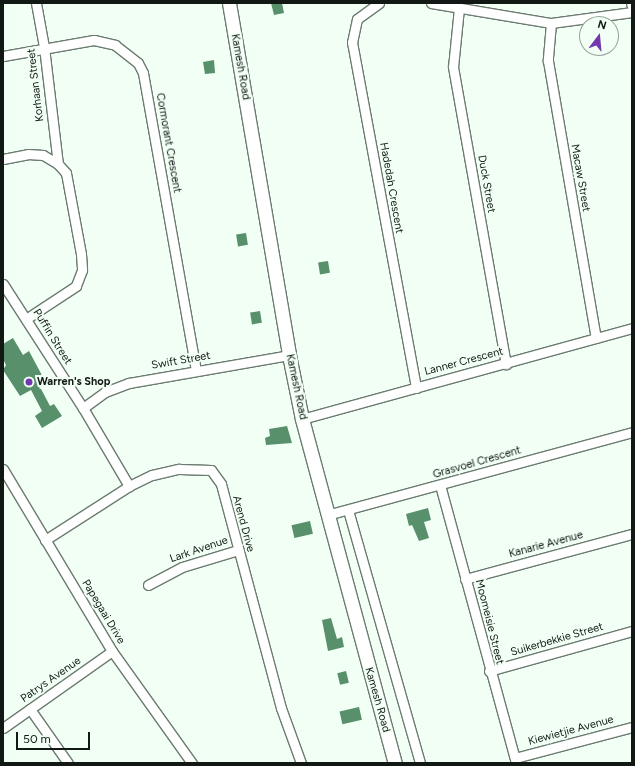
<!DOCTYPE html>
<html>
<head>
<meta charset="utf-8">
<style>
  body { margin:0 }
  #map { position:relative; width:635px; height:766px; overflow:hidden; background:#f1fff5; font-family:Figtree,sans-serif }
  div>[style] { position:absolute }
  [style*='--x'] { left:calc(var(--x)*1px); top:calc(var(--y)*1px); width:calc(var(--w)*1px); rotate:calc(var(--a)*1deg) }
  .building>* { inset:0; background:#58906c; transform-origin:0 0 }
  .roads { filter:drop-shadow(1px 0 #6c7b70) drop-shadow(-1px 0 #6c7b70) drop-shadow(0 1px #6c7b70) drop-shadow(0 -1px #6c7b70) }
  .street>* { height:9px; margin:-4.5px; padding:0 4.5px; transform-origin:4.5px; border-radius:4.5px; background:#fff }
  .secondary>* { height:13px; margin:-6.5px; padding:0 6.5px; transform-origin:6.5px; border-radius:6.5px; background:#fff }
  .dots>* { width:11px; height:11px; translate:-50% -50%; box-sizing:border-box; border:2px solid #f1fff5; border-radius:50% }
  span { translate:-50% -50%; white-space:nowrap; text-align:center; line-height:1.15; -webkit-text-stroke:4px #f1fff5; paint-order:stroke }
  .street-label { font-size:11px; color:#121814 }
  .poi-label { font-size:11px; color:#121814; font-weight:700 }
  .left { translate:0 -50%; text-align:left }
  .frame { position:absolute; inset:0; border:4px solid #121814; pointer-events:none }
  .north { position:absolute; left:579px; top:16px; width:40px; height:40px; box-sizing:border-box; background:#f1fff5; border:1px solid #98a39b; border-radius:50%; rotate:16deg; font-size:11px; font-weight:700; line-height:16px; text-align:center; color:#121814 }
  .north::after { content:''; display:block; margin:auto; width:14px; height:18px; background:#7238ae; clip-path:polygon(50% 0,100% 100%,50% 72%,0 100%) }
  .scale { position:absolute; left:16px; top:732px; width:74px; height:18px; box-sizing:border-box; border:2px solid #121814; border-top:0; padding-left:5px; font-size:12px; line-height:14px; white-space:nowrap; color:#121814; -webkit-text-stroke:3px #f1fff5; paint-order:stroke }
</style>
</head>
<body>
<div id="map">
  <div class="building">
    <div style="clip-path:polygon(271px 3px,282px 3px,284px 13px,274px 15px)"></div>
    <div style="clip-path:polygon(214px 60px,215px 73px,205px 74px,203px 62px)"></div>
    <div style="left:246px;top:233px;width:12px;height:10px;rotate:81deg"></div>
    <div style="left:328px;top:261px;width:12px;height:10px;rotate:81deg"></div>
    <div style="left:260px;top:311px;width:12px;height:10px;rotate:81deg"></div>
    <div style="clip-path:polygon(13px 338px,23px 355px,29px 351px,45px 381px,39px 385px,50px 406px,54px 404px,62px 416px,42px 428px,35px 416px,42px 411px,31px 390px,20px 396px,3px 370px,6px 365px,3px 359px,3px 344px)"></div>
    <div style="clip-path:polygon(287px 426px,292px 443px,266px 445px,265px 438px,270px 436px,269px 429px)"></div>
    <div style="clip-path:polygon(428px 508px,431px 520px,424px 522px,429px 538px,419px 541px,412px 525px,409px 526px,406px 514px)"></div>
    <div style="left:310px;top:521px;width:13px;height:19px;rotate:77deg"></div>
    <div style="clip-path:polygon(331px 618px,337px 639px,342px 637px,344px 647px,328px 651px,322px 620px)"></div>
    <div style="left:346px;top:671px;width:12px;height:9px;rotate:76deg"></div>
    <div style="left:359px;top:707px;width:13px;height:20px;rotate:77deg"></div>
  </div>
  <div class="roads">
    <div class="street">
      <div style="--x:36;--y:3;--w:45;--a:79.7"></div>
      <div style="--x:44;--y:47;--w:118;--a:83.2"></div>
      <div style="--x:379;--y:3;--w:27;--a:144"></div>
      <div style="--x:357;--y:19;--w:24;--a:102"></div>
      <div style="--x:352;--y:42;--w:352;--a:79.5"></div>
      <div style="--x:431;--y:3;--w:122;--a:9.5"></div>
      <div style="--x:551;--y:23;--w:82;--a:-7.7"></div>
      <div style="--x:631;--y:3;--w:3;--a:72"></div>
      <div style="--x:459;--y:8;--w:59;--a:95.8"></div>
      <div style="--x:453;--y:67;--w:302;--a:79.9"></div>
      <div style="--x:551;--y:23;--w:38;--a:95"></div>
      <div style="--x:548;--y:61;--w:281;--a:80.2"></div>
      <div style="--x:3;--y:56;--w:92;--a:-10"></div>
      <div style="--x:94;--y:40;--w:22;--a:13"></div>
      <div style="--x:115;--y:45;--w:29;--a:38"></div>
      <div style="--x:138;--y:63;--w:11;--a:63"></div>
      <div style="--x:143;--y:73;--w:302;--a:79.9"></div>
      <div style="--x:3;--y:159;--w:25;--a:-11"></div>
      <div style="--x:28;--y:154;--w:15;--a:4"></div>
      <div style="--x:43;--y:155;--w:17;--a:31"></div>
      <div style="--x:58;--y:164;--w:12;--a:48"></div>
      <div style="--x:66;--y:173;--w:82;--a:79.5"></div>
      <div style="--x:81;--y:254;--w:16;--a:86"></div>
      <div style="--x:82;--y:270;--w:17;--a:111"></div>
      <div style="--x:76;--y:286;--w:60;--a:146.6"></div>
      <div style="--x:3;--y:284;--w:148;--a:57.2"></div>
      <div style="--x:83;--y:408;--w:91;--a:59.5"></div>
      <div style="--x:83;--y:408;--w:27;--a:-36"></div>
      <div style="--x:105;--y:392;--w:26;--a:-21"></div>
      <div style="--x:129;--y:383;--w:162;--a:-9.9"></div>
      <div style="--x:302;--y:419;--w:342;--a:-15.4"></div>
      <div style="--x:3;--y:469;--w:212;--a:59.1"></div>
      <div style="--x:112;--y:651;--w:138;--a:54.5"></div>
      <div style="--x:440;--y:485;--w:288;--a:74.7"></div>
      <div style="--x:348;--y:510;--w:263;--a:74.1"></div>
      <div style="--x:327;--y:515;--w:316;--a:-15.2"></div>
      <div style="--x:45;--y:540;--w:100;--a:-32.7"></div>
      <div style="--x:129;--y:486;--w:25;--a:-26"></div>
      <div style="--x:152;--y:475;--w:28;--a:-13"></div>
      <div style="--x:179;--y:469;--w:32;--a:2"></div>
      <div style="--x:211;--y:470;--w:17;--a:54"></div>
      <div style="--x:221;--y:484;--w:232;--a:75"></div>
      <div style="--x:281;--y:708;--w:59;--a:70"></div>
      <div style="--x:465;--y:579;--w:173;--a:-15.1"></div>
      <div style="--x:148;--y:585;--w:38;--a:-28"></div>
      <div style="--x:182;--y:567;--w:59;--a:-16.9"></div>
      <div style="--x:489;--y:671;--w:148;--a:-15.6"></div>
      <div style="--x:30;--y:709;--w:66;--a:54.9"></div>
      <div style="--x:3;--y:728;--w:133;--a:-35.2"></div>
      <div style="--x:515;--y:758;--w:121;--a:-14.8"></div>
    </div>
    <div class="secondary">
      <div style="--x:229;--y:3;--w:357;--a:80.3"></div>
      <div style="--x:289;--y:355;--w:65;--a:78.5"></div>
      <div style="--x:302;--y:419;--w:356;--a:74.9"></div>
    </div>
  </div>
  <div class="dots">
    <div style="left:29px;top:382px;background:#7238ae"></div>
  </div>
  <div class="street-label">
    <span style="left:240px;top:67px;rotate:80deg">Kamesh Road</span>
    <span style="left:36px;top:85px;rotate:-97deg">Korhaan Street</span>
    <span style="left:168px;top:143px;rotate:80deg">Cormorant Crescent</span>
    <span style="left:580px;top:178px;rotate:80deg">Macaw Street</span>
    <span style="left:486px;top:184px;rotate:80deg">Duck Street</span>
    <span style="left:391px;top:188px;rotate:80deg">Hadedah Crescent</span>
    <span style="left:52px;top:337px;rotate:58deg">Puffin Street</span>
    <span style="left:181px;top:361px;rotate:-10deg">Swift Street</span>
    <span style="left:464px;top:362px;rotate:-15deg">Lanner Crescent</span>
    <span style="left:296px;top:387px;rotate:78deg">Kamesh Road</span>
    <span style="left:477px;top:463px;rotate:-16deg">Grasvoel Crescent</span>
    <span style="left:243px;top:524px;rotate:75deg">Arend Drive</span>
    <span style="left:546px;top:545px;rotate:-15deg">Kanarie Avenue</span>
    <span style="left:199px;top:550px;rotate:-19deg">Lark Avenue</span>
    <span style="left:103px;top:612px;rotate:59deg">Papegaai Drive</span>
    <span style="left:489px;top:622px;rotate:76deg">Moomeisie Street</span>
    <span style="left:557px;top:640px;rotate:-16deg">Suikerbekkie Street</span>
    <span style="left:51px;top:680px;rotate:-35deg">Patrys Avenue</span>
    <span style="left:377px;top:700px;rotate:74deg">Kamesh Road</span>
    <span style="left:571px;top:731px;rotate:-15deg">Kiewietjie Avenue</span>
  </div>
  <div class="poi-label">
    <span class="left" style="left:37px;top:382px">Warren's Shop</span>
  </div>
  <div class="frame"></div>
  <div class="north">N</div>
  <div class="scale">50 m</div>
</div>
</body>
</html>
